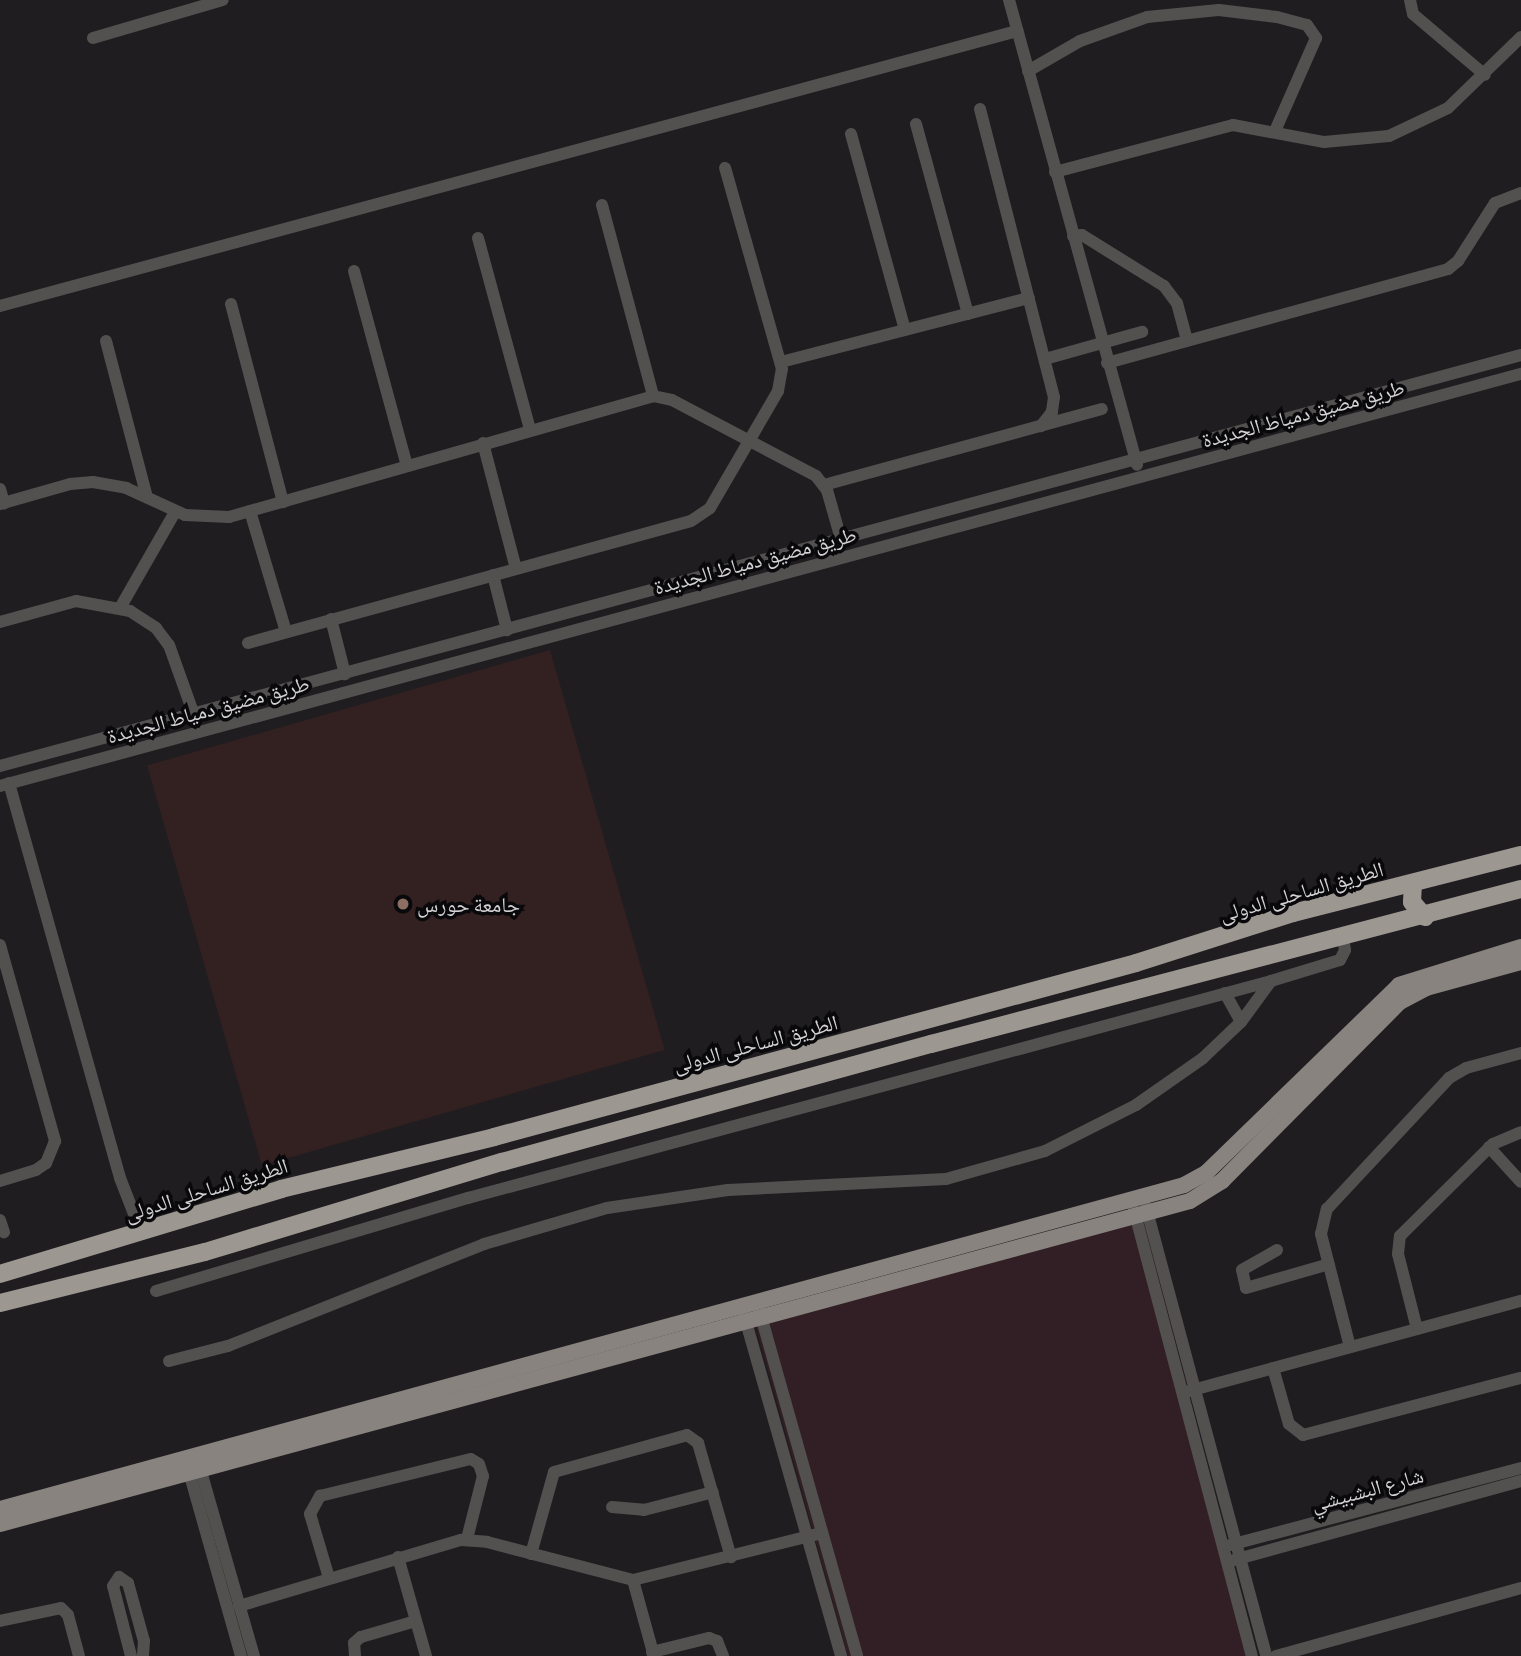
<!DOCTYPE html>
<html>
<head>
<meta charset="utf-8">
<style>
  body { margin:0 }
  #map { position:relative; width:1521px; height:1656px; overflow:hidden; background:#201d21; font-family:Commissioner,"Noto Naskh Arabic",sans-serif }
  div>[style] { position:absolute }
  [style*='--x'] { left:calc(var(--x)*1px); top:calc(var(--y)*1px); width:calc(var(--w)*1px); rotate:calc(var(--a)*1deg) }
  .commercial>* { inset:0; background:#321f25 }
  .education>* { inset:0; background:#332020; transform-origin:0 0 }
  .minor>* { height:12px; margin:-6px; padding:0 6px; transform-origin:6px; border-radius:6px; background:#53514f }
  .major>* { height:16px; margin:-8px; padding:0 8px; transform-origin:8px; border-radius:8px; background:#88837f }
  .highway>* { height:18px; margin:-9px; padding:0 9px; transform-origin:9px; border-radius:9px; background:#9d9792 }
  .dots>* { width:19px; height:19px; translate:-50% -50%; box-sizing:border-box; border:4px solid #09080a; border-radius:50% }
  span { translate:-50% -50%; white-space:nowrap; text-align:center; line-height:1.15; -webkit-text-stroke:7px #09080a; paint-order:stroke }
  .street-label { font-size:21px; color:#d4d2d5 }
  .poi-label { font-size:21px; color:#d4d2d5 }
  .left { translate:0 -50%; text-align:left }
</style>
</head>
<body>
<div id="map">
  <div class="commercial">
    <div style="clip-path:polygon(1140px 1207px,1257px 1656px,848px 1656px,752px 1313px)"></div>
  </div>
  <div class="education">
    <div style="left:550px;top:650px;width:416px;height:419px;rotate:74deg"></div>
  </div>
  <div class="minor">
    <div style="--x:1009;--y:0;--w:482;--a:74.6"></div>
    <div style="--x:1410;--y:0;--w:14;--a:78"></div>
    <div style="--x:1413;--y:14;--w:94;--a:40.3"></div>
    <div style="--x:93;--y:38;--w:135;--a:-16.3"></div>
    <div style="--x:1028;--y:71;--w:60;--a:-30"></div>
    <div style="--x:1080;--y:41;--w:71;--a:-19.7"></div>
    <div style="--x:1147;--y:17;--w:72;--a:-5.6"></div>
    <div style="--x:1219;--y:10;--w:58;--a:6.9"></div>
    <div style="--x:1277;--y:17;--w:31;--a:15"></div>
    <div style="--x:1307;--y:25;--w:16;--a:55"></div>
    <div style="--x:1316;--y:38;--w:102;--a:113.8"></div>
    <div style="--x:980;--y:109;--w:297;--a:75.6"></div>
    <div style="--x:1054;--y:397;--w:15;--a:98"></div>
    <div style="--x:1052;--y:412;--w:18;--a:128"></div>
    <div style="--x:916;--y:124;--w:197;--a:74.7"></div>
    <div style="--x:851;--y:134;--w:203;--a:74.6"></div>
    <div style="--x:1055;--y:172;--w:184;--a:-14.8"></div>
    <div style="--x:1233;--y:125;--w:93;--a:10.6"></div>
    <div style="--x:1324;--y:142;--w:65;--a:-5.3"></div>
    <div style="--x:1389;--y:136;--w:65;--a:-25.4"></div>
    <div style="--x:1448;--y:108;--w:102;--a:-44.2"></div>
    <div style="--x:602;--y:205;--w:198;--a:75"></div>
    <div style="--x:1073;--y:236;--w:9;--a:-6"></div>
    <div style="--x:1082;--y:235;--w:97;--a:31.9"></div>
    <div style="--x:1164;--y:286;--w:21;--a:53"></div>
    <div style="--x:1177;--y:303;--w:39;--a:75"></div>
    <div style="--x:478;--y:238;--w:199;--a:74.8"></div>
    <div style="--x:354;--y:271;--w:202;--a:74.8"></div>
    <div style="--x:231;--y:304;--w:205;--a:75.3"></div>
    <div style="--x:0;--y:306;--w:1054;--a:-15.13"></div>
    <div style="--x:106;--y:341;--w:161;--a:75.3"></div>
    <div style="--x:1045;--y:359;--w:101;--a:-15.6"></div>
    <div style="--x:781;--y:362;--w:256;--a:-14.5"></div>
    <div style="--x:1107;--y:363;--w:354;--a:-15.4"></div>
    <div style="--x:1448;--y:269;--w:13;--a:-39"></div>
    <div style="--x:1458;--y:261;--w:69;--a:-57.5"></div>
    <div style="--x:1495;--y:203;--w:28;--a:-21"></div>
    <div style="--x:483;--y:443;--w:130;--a:75.3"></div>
    <div style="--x:824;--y:485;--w:288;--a:-15.3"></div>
    <div style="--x:0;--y:489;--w:15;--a:74"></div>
    <div style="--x:0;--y:504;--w:73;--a:-15.9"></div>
    <div style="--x:70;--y:484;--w:23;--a:-5"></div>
    <div style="--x:93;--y:482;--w:34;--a:10"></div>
    <div style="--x:126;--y:488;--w:65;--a:24.6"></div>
    <div style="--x:185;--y:515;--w:44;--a:2.6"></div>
    <div style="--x:229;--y:517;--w:441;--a:-15.9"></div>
    <div style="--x:653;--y:396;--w:19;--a:12"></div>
    <div style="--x:672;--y:400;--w:163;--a:27.8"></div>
    <div style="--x:816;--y:476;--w:18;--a:52"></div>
    <div style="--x:827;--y:490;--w:51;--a:74.1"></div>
    <div style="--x:250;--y:511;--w:126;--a:73.4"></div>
    <div style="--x:493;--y:575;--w:57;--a:75.7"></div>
    <div style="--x:120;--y:608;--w:111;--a:-60.2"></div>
    <div style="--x:331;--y:619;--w:57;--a:75.7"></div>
    <div style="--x:0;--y:622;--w:79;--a:-15.4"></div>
    <div style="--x:76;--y:601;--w:55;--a:10.5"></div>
    <div style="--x:130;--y:611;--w:31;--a:33"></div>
    <div style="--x:156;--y:628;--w:21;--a:53"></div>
    <div style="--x:169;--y:645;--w:74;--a:70.3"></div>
    <div style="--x:248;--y:643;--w:459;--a:-15.4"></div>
    <div style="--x:691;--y:521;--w:23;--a:-34"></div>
    <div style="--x:710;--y:508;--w:135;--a:-59.8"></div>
    <div style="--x:778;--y:391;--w:22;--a:-80"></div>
    <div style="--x:782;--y:369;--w:209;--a:-105.8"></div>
    <div style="--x:0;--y:766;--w:1576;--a:-15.12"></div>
    <div style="--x:9;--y:783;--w:410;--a:74.3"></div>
    <div style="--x:120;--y:1178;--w:58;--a:68.7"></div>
    <div style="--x:0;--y:786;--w:1576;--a:-15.16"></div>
    <div style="--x:0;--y:945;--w:204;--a:74.3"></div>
    <div style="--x:55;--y:1141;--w:24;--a:112"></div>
    <div style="--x:46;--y:1163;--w:12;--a:145"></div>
    <div style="--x:36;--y:1170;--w:38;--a:163"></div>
    <div style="--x:1225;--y:993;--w:33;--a:61"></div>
    <div style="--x:1489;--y:1147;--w:47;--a:47.6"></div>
    <div style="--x:1146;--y:1207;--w:465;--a:75"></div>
    <div style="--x:1134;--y:1210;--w:461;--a:75.2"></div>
    <div style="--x:0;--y:1220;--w:13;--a:72"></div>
    <div style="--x:1277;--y:1250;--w:40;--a:150.3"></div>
    <div style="--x:1242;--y:1270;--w:18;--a:77"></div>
    <div style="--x:1246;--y:1288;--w:86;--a:-16.1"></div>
    <div style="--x:156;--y:1291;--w:326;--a:-16.6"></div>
    <div style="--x:468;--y:1198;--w:832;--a:-15.12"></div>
    <div style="--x:1271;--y:981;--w:72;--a:-16.9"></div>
    <div style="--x:1340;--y:960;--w:11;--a:-63"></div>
    <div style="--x:1345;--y:950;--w:12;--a:-99"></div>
    <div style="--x:759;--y:1309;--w:361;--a:74.2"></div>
    <div style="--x:744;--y:1315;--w:355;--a:74.1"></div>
    <div style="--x:1417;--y:1329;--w:77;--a:-104.2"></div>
    <div style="--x:1398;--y:1254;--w:18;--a:-84"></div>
    <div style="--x:1400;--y:1236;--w:131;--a:-44.7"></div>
    <div style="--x:1493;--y:1144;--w:30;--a:-23"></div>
    <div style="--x:1350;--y:1347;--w:117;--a:-104.4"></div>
    <div style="--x:1321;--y:1234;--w:26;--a:-77"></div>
    <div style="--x:1327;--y:1209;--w:179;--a:-47"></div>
    <div style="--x:1449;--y:1078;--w:20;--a:-30"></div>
    <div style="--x:1466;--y:1068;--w:57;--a:-15.3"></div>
    <div style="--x:169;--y:1361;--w:61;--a:-14.3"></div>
    <div style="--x:228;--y:1346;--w:276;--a:-21.7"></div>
    <div style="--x:484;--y:1244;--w:128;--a:-16.3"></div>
    <div style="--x:607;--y:1208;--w:122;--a:-8.5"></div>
    <div style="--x:728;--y:1190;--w:218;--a:-2.9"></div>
    <div style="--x:946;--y:1179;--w:103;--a:-15.8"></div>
    <div style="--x:1045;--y:1151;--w:102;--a:-26.8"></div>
    <div style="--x:1136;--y:1105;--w:82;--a:-35"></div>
    <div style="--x:1203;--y:1058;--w:52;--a:-43.5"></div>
    <div style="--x:1241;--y:1022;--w:51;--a:-53.8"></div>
    <div style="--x:1273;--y:1368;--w:58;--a:74.1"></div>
    <div style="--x:1289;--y:1424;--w:18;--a:38"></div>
    <div style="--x:1303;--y:1435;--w:225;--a:-14.7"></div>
    <div style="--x:1189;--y:1391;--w:344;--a:-15.2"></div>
    <div style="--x:198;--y:1461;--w:203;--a:74"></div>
    <div style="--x:187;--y:1465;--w:198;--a:74.2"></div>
    <div style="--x:612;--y:1507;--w:32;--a:5"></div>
    <div style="--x:644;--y:1510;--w:71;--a:-14.6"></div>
    <div style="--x:1230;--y:1545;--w:301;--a:-14.8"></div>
    <div style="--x:531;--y:1554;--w:85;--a:-74.3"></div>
    <div style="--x:554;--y:1472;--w:138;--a:-15.5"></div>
    <div style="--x:687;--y:1435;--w:14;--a:36"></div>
    <div style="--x:698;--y:1443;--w:119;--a:73.9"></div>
    <div style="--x:398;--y:1557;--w:103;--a:74.2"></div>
    <div style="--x:1234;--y:1560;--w:298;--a:-15.4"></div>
    <div style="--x:329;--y:1578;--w:67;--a:-106.5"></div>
    <div style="--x:310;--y:1514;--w:21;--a:-61"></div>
    <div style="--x:320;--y:1496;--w:155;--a:-13.8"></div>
    <div style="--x:471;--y:1459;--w:9;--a:32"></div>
    <div style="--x:479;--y:1464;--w:13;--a:72"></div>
    <div style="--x:483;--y:1476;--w:65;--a:104.3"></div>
    <div style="--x:633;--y:1580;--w:79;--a:74.6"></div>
    <div style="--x:239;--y:1606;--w:232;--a:-16.6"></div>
    <div style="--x:461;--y:1540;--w:26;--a:4"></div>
    <div style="--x:487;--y:1542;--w:151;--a:14.6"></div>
    <div style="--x:633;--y:1580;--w:195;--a:-14"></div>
    <div style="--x:0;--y:1621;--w:62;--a:-12"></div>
    <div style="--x:61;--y:1608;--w:10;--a:45"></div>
    <div style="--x:68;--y:1615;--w:42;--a:75"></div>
    <div style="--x:652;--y:1652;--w:59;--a:-13.8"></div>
    <div style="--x:709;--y:1638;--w:9;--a:21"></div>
    <div style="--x:717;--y:1641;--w:16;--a:68"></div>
    <div style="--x:131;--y:1656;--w:72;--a:-104.4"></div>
    <div style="--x:113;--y:1586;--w:11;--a:-56"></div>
    <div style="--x:119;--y:1577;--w:11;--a:34"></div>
    <div style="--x:128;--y:1583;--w:60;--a:74.6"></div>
    <div style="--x:144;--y:1641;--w:15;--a:94"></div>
    <div style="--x:355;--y:1656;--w:13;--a:-94"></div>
    <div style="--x:354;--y:1643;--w:9;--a:-41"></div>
    <div style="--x:361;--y:1637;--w:57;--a:-16.2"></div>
    <div style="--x:1276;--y:1656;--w:254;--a:-15.5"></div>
  </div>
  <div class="major">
    <div style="--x:0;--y:1509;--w:1228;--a:-15.3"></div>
    <div style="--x:1184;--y:1185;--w:25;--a:-29"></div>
    <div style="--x:1206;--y:1173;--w:269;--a:-44.2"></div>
    <div style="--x:1399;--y:985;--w:128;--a:-17.3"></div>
    <div style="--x:0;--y:1524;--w:1233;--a:-15.19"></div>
    <div style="--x:1190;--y:1201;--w:38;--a:-32"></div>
    <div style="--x:1222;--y:1181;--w:252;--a:-45.2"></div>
    <div style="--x:1400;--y:1002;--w:30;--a:-28"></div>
    <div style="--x:1426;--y:988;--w:98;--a:-15.3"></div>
  </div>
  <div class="highway">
    <div style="--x:1413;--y:883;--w:19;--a:93"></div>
    <div style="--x:1412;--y:902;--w:20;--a:49"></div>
    <div style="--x:0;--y:1274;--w:294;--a:-16.8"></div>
    <div style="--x:281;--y:1189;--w:219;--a:-13.7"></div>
    <div style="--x:494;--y:1137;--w:665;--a:-15.16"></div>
    <div style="--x:1136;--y:963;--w:165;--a:-17.7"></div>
    <div style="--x:1293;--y:913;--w:235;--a:-14.3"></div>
    <div style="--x:0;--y:1303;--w:211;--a:-14"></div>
    <div style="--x:205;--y:1252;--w:310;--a:-16.9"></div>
    <div style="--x:502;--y:1162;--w:445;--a:-15.4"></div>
    <div style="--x:931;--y:1044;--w:610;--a:-14.72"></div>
  </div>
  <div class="dots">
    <div style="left:403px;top:904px;background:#8d6e63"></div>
  </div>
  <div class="street-label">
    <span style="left:1303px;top:413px;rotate:-15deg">طريق مضيق دمياط الجديدة</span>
    <span style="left:755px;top:560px;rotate:-15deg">طريق مضيق دمياط الجديدة</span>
    <span style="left:208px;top:709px;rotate:-15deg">طريق مضيق دمياط الجديدة</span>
    <span style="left:1301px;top:891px;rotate:-16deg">الطريق الساحلى الدولى</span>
    <span style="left:755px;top:1043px;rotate:-15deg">الطريق الساحلى الدولى</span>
    <span style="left:206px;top:1189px;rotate:-17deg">الطريق الساحلى الدولى</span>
    <span style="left:1367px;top:1489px;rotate:-15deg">شارع البشبيشي</span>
  </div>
  <div class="poi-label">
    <span class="left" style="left:417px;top:904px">جامعة حورس</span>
  </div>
</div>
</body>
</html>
